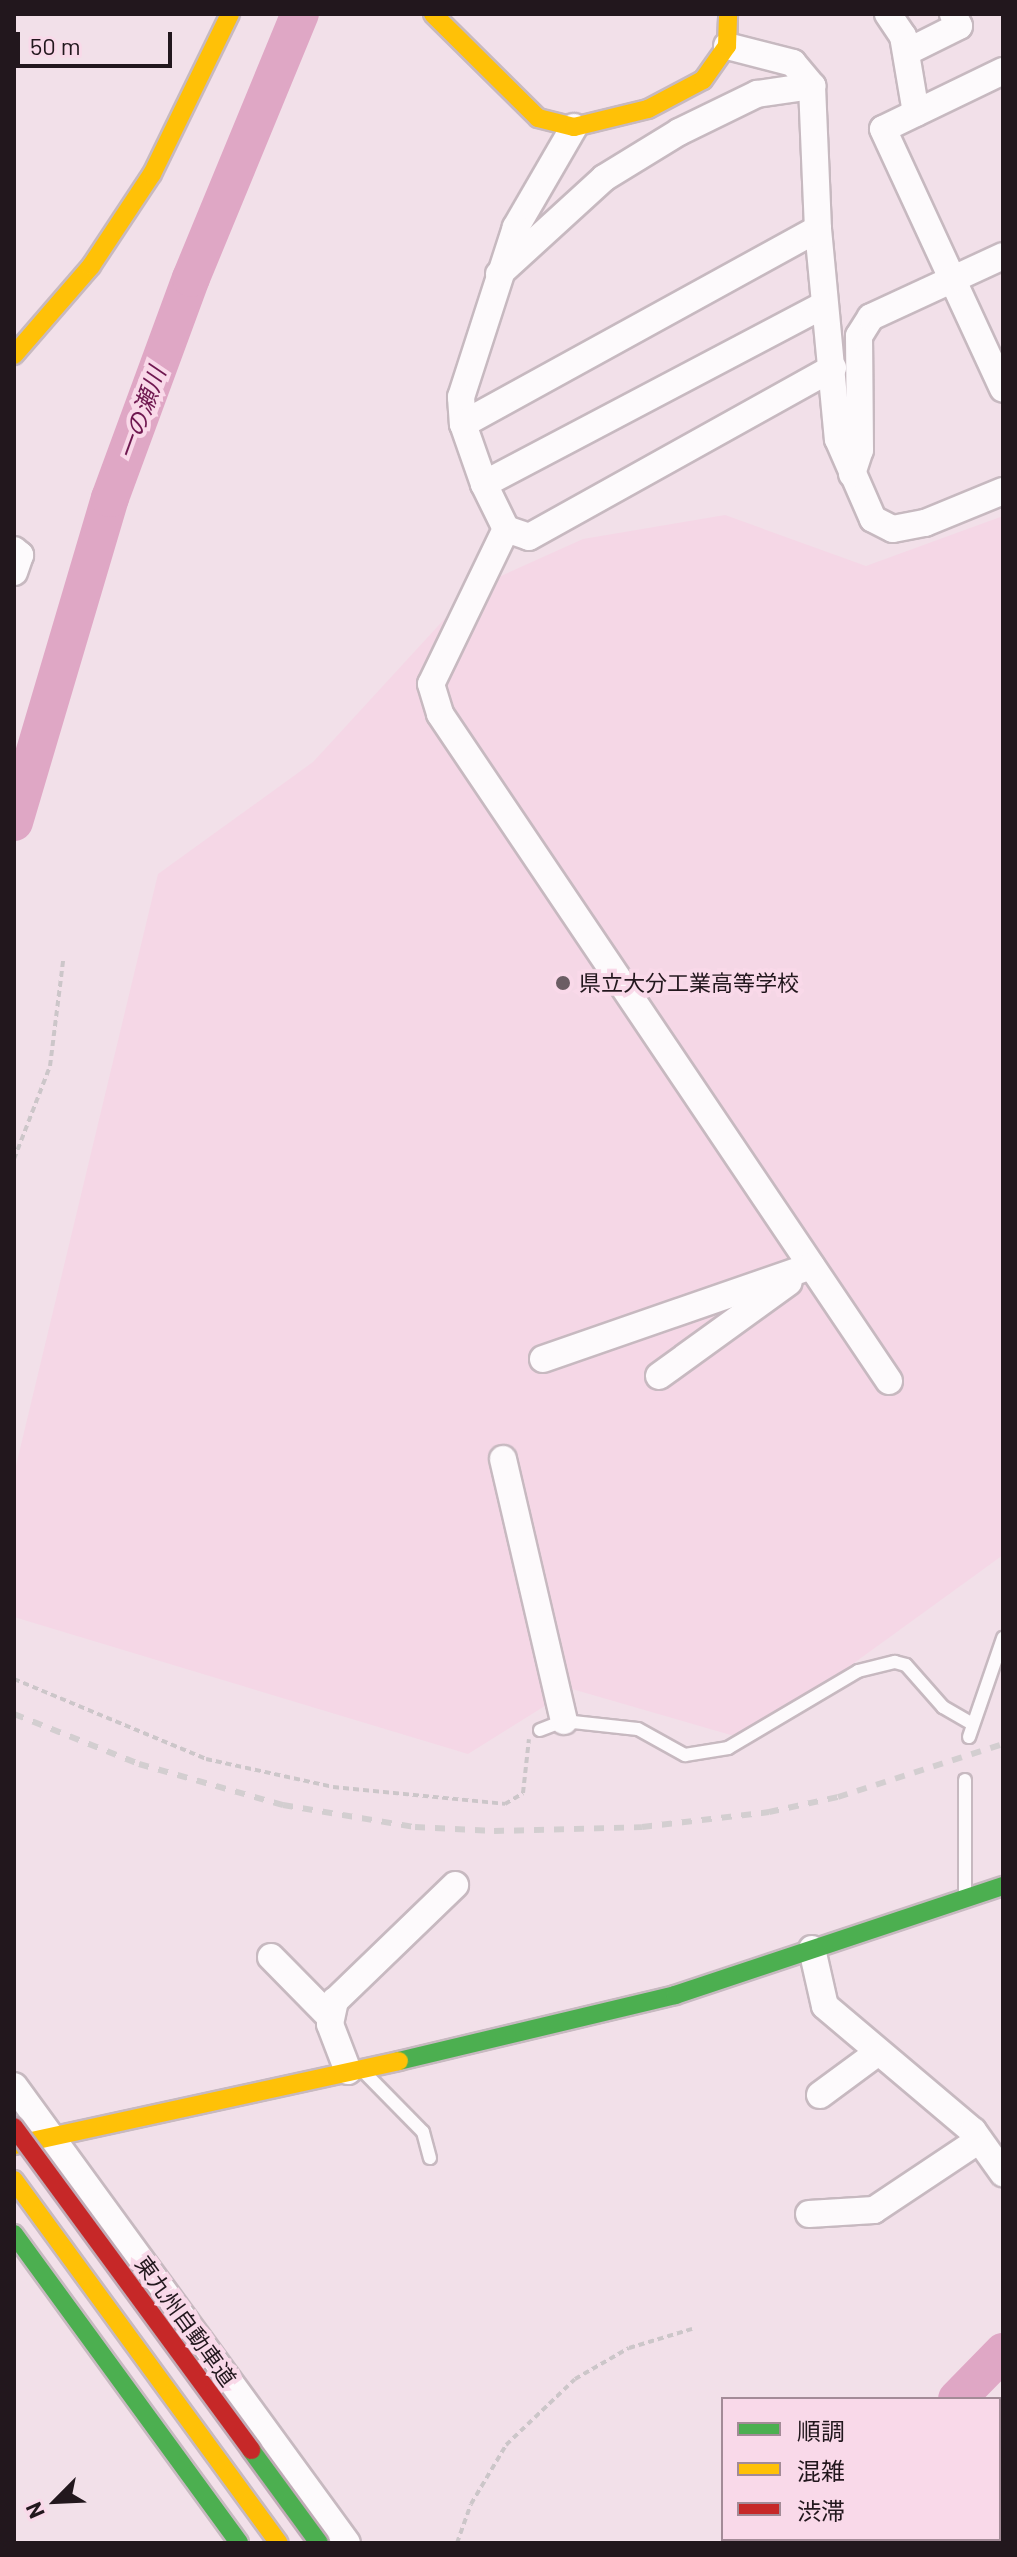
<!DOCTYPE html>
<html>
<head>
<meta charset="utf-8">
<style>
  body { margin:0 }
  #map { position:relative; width:1017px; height:2557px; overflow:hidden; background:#f2e0e9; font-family:Barlow,"Noto Sans JP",sans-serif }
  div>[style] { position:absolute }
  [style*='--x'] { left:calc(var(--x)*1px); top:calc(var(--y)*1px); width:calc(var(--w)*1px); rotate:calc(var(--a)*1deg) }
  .built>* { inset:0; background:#f5d7e6 }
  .river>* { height:38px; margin:-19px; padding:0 19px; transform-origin:19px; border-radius:19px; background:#dfa7c5 }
  .path>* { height:4px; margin-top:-2px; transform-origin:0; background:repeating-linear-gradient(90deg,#ccc6c9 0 6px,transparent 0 10px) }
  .roads { filter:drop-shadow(2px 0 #c7b9c0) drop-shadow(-2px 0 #c7b9c0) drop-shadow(0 2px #c7b9c0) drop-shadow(0 -2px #c7b9c0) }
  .lane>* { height:12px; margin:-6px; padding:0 6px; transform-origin:6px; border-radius:6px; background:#fdfafc }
  .street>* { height:26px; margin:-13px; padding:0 13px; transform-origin:13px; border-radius:13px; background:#fdfafc }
  .fast>* { height:18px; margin:-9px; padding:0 9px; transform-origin:9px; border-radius:9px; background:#4caf50 }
  .slow>* { height:18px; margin:-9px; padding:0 9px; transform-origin:9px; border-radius:9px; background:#ffc107 }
  .rail>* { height:6px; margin-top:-3px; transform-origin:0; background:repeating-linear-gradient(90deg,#d3ced0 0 10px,transparent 0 20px) }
  .bridges { filter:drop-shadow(2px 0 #c0abb6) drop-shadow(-2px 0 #c0abb6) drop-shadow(0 2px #c0abb6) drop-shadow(0 -2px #c0abb6) }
  .fast-bridge>* { height:18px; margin:-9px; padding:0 9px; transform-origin:9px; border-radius:9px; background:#4caf50 }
  .jam-bridge>* { height:18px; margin:-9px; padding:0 9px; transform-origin:9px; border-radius:9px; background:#c62828 }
  .dots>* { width:22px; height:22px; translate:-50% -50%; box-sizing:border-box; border:4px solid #f9d9e9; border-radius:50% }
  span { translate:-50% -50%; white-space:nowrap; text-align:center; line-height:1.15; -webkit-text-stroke:8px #f9d9e9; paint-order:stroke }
  .poi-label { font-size:22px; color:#22171d }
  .left { translate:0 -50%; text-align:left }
  .street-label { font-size:22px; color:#22171d }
  .water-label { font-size:24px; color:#6f1850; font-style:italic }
  .frame { position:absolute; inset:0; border:16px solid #22171d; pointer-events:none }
  .legend { position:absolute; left:721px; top:2397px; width:280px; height:144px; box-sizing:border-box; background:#f9d9e9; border:2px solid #a38b97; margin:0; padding:10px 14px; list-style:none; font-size:24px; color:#22171d }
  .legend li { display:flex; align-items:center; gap:16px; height:40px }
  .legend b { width:40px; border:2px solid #a38b97 }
  .north { position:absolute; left:16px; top:2461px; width:80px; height:80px; -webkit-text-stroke:6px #f9d9e9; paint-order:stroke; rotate:246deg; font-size:22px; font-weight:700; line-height:32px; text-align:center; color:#22171d }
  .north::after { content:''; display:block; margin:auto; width:28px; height:36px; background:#22171d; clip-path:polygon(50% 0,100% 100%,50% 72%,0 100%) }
  .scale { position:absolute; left:16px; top:32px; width:156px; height:36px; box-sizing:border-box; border:4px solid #22171d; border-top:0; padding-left:10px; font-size:24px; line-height:28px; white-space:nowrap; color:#22171d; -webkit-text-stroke:6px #f9d9e9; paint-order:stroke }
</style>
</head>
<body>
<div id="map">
  <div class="built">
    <div style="clip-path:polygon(725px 515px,866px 566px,1003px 516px,1003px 1555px,748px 1740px,572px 1689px,468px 1754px,14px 1617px,14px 1474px,158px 874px,313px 762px,472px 589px,583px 539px)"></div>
  </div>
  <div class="river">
    <div style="--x:14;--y:822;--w:338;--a:-73.5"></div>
    <div style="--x:110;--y:498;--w:234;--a:-69.8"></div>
    <div style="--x:191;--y:278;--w:286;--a:-67.6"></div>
    <div style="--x:957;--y:2399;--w:66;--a:-45.6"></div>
    <div style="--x:773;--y:2543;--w:7;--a:-34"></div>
  </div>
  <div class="path">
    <div style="--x:14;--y:1159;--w:100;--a:-68.8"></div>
    <div style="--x:50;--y:1066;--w:106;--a:-82.9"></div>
    <div style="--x:14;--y:1679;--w:208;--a:22.6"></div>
    <div style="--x:206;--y:1759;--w:130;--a:12.4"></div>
    <div style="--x:333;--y:1787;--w:173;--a:5.6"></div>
    <div style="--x:505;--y:1804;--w:21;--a:-31"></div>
    <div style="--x:523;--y:1793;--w:54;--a:-83.7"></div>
    <div style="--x:457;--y:2543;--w:41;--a:-70.3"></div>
    <div style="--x:471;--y:2504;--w:69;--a:-59.3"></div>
    <div style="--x:506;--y:2445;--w:95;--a:-43.7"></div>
    <div style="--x:575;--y:2379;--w:62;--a:-29.9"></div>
    <div style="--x:629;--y:2348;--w:66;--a:-16.8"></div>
  </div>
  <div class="roads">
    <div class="lane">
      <div style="--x:540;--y:1730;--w:26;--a:-21"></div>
      <div style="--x:564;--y:1721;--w:74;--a:6.2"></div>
      <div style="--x:638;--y:1729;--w:54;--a:29"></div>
      <div style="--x:685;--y:1755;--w:44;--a:-9.2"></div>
      <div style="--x:728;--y:1748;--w:151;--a:-30.6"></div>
      <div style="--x:858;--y:1671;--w:38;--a:-14"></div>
      <div style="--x:895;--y:1662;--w:11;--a:15"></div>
      <div style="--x:906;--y:1665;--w:56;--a:48.6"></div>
      <div style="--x:943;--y:1707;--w:34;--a:30"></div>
      <div style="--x:969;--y:1737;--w:105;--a:-71"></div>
      <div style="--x:965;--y:1780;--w:114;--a:90"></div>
      <div style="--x:366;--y:2074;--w:81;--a:45.5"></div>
      <div style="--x:423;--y:2132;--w:27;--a:75"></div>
    </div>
    <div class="street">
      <div style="--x:888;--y:14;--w:27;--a:56"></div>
      <div style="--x:903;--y:36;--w:78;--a:80.4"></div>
      <div style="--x:727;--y:46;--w:68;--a:14.4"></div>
      <div style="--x:793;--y:63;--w:30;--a:50"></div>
      <div style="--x:812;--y:86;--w:143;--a:87.6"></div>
      <div style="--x:818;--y:229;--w:211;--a:84.6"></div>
      <div style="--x:838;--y:439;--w:87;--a:66.4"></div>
      <div style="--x:873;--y:519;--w:22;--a:27"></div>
      <div style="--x:893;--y:529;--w:33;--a:-11"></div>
      <div style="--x:925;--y:523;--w:84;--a:-22.3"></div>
      <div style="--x:907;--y:52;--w:58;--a:-26.6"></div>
      <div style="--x:959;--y:26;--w:13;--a:-117"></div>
      <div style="--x:1003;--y:71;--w:133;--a:154.2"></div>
      <div style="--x:883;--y:129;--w:286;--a:65.2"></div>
      <div style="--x:574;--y:127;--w:116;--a:120.1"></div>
      <div style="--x:516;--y:227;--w:179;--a:107.9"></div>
      <div style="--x:461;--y:397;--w:27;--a:86"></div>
      <div style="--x:463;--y:424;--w:64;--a:70.7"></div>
      <div style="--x:484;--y:484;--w:50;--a:63.9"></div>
      <div style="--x:506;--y:529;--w:24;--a:19"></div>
      <div style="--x:529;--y:537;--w:348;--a:-29.1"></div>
      <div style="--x:499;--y:274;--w:142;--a:-42.4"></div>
      <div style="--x:604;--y:178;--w:88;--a:-31.5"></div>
      <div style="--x:679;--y:132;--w:87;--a:-26"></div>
      <div style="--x:757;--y:94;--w:56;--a:-8.3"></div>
      <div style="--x:463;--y:424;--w:405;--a:-28.8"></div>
      <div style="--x:852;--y:474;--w:25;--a:-72"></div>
      <div style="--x:860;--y:450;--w:114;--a:-90.5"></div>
      <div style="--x:859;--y:336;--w:22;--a:-58"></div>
      <div style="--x:871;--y:317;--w:145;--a:-24.8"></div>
      <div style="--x:484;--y:484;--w:384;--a:-27.8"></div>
      <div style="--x:506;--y:529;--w:172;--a:115.8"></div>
      <div style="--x:431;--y:684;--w:31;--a:73"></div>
      <div style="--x:440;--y:714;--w:804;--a:56.05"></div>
      <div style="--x:14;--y:550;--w:8;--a:40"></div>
      <div style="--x:20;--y:555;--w:18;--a:109"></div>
      <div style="--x:543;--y:1359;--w:284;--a:-19.1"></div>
      <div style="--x:659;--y:1376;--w:160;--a:-35.9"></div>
      <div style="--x:503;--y:1459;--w:269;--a:76.9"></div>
      <div style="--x:812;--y:1949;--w:58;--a:77.2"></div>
      <div style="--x:825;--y:2006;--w:194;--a:40.2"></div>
      <div style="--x:973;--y:2131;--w:52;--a:54.5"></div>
      <div style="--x:271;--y:1957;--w:83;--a:45.5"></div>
      <div style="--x:348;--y:2071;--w:50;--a:-111"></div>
      <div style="--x:330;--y:2024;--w:24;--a:-78"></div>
      <div style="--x:335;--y:2001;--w:167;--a:-44"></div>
      <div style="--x:14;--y:2086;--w:565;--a:53.92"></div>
      <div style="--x:820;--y:2095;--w:71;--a:-36.4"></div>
      <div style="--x:809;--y:2214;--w:65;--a:-3.5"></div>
      <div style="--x:874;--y:2210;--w:126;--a:-33.7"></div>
    </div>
    <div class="fast">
      <div style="--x:399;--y:2061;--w:284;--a:-13.4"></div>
      <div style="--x:675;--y:1995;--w:346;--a:-18.4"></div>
      <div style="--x:14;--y:2234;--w:382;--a:53.9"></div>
    </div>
    <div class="slow">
      <div style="--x:433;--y:14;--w:148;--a:44.7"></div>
      <div style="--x:538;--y:118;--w:37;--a:14"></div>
      <div style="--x:574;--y:127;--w:76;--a:-13.7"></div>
      <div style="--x:648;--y:109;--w:62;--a:-27.8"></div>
      <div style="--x:703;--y:80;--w:42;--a:-54.8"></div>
      <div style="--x:727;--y:46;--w:32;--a:-88"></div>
      <div style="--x:14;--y:355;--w:118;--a:-49.1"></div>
      <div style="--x:91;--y:266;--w:110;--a:-56.5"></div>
      <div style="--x:152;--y:174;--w:178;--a:-64"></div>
      <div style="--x:14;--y:2145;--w:394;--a:-12.3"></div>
      <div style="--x:14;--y:2180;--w:449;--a:53.9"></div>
    </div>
  </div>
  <div class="rail">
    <div style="--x:14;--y:1714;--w:135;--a:21.8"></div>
    <div style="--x:139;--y:1764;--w:150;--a:15.9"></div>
    <div style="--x:283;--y:1805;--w:134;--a:9.5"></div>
    <div style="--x:415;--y:1827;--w:79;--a:2.9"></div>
    <div style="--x:494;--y:1831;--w:148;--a:-1.5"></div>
    <div style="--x:642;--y:1827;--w:128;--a:-6.7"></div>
    <div style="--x:769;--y:1812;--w:71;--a:-12.3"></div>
    <div style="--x:838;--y:1797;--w:173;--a:-17.8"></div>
  </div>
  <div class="bridges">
    <div class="fast-bridge">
      <div style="--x:251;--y:2450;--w:115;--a:53.8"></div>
    </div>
    <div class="jam-bridge">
      <div style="--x:14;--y:2127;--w:401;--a:53.7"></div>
    </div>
  </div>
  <div class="dots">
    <div style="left:563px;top:983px;background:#6b5d64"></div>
  </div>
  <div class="poi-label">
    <span class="left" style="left:579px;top:983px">県立大分工業高等学校</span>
  </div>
  <div class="street-label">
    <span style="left:186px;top:2321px;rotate:54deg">東九州自動車道</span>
  </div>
  <div class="water-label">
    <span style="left:141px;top:413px;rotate:-70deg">一の瀬川</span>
  </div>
  <div class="frame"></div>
  <ul class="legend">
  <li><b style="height:10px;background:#4caf50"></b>順調</li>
  <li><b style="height:10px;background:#ffc107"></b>混雑</li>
  <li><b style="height:10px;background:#c62828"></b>渋滞</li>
  </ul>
  <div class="north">N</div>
  <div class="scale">50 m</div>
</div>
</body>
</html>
